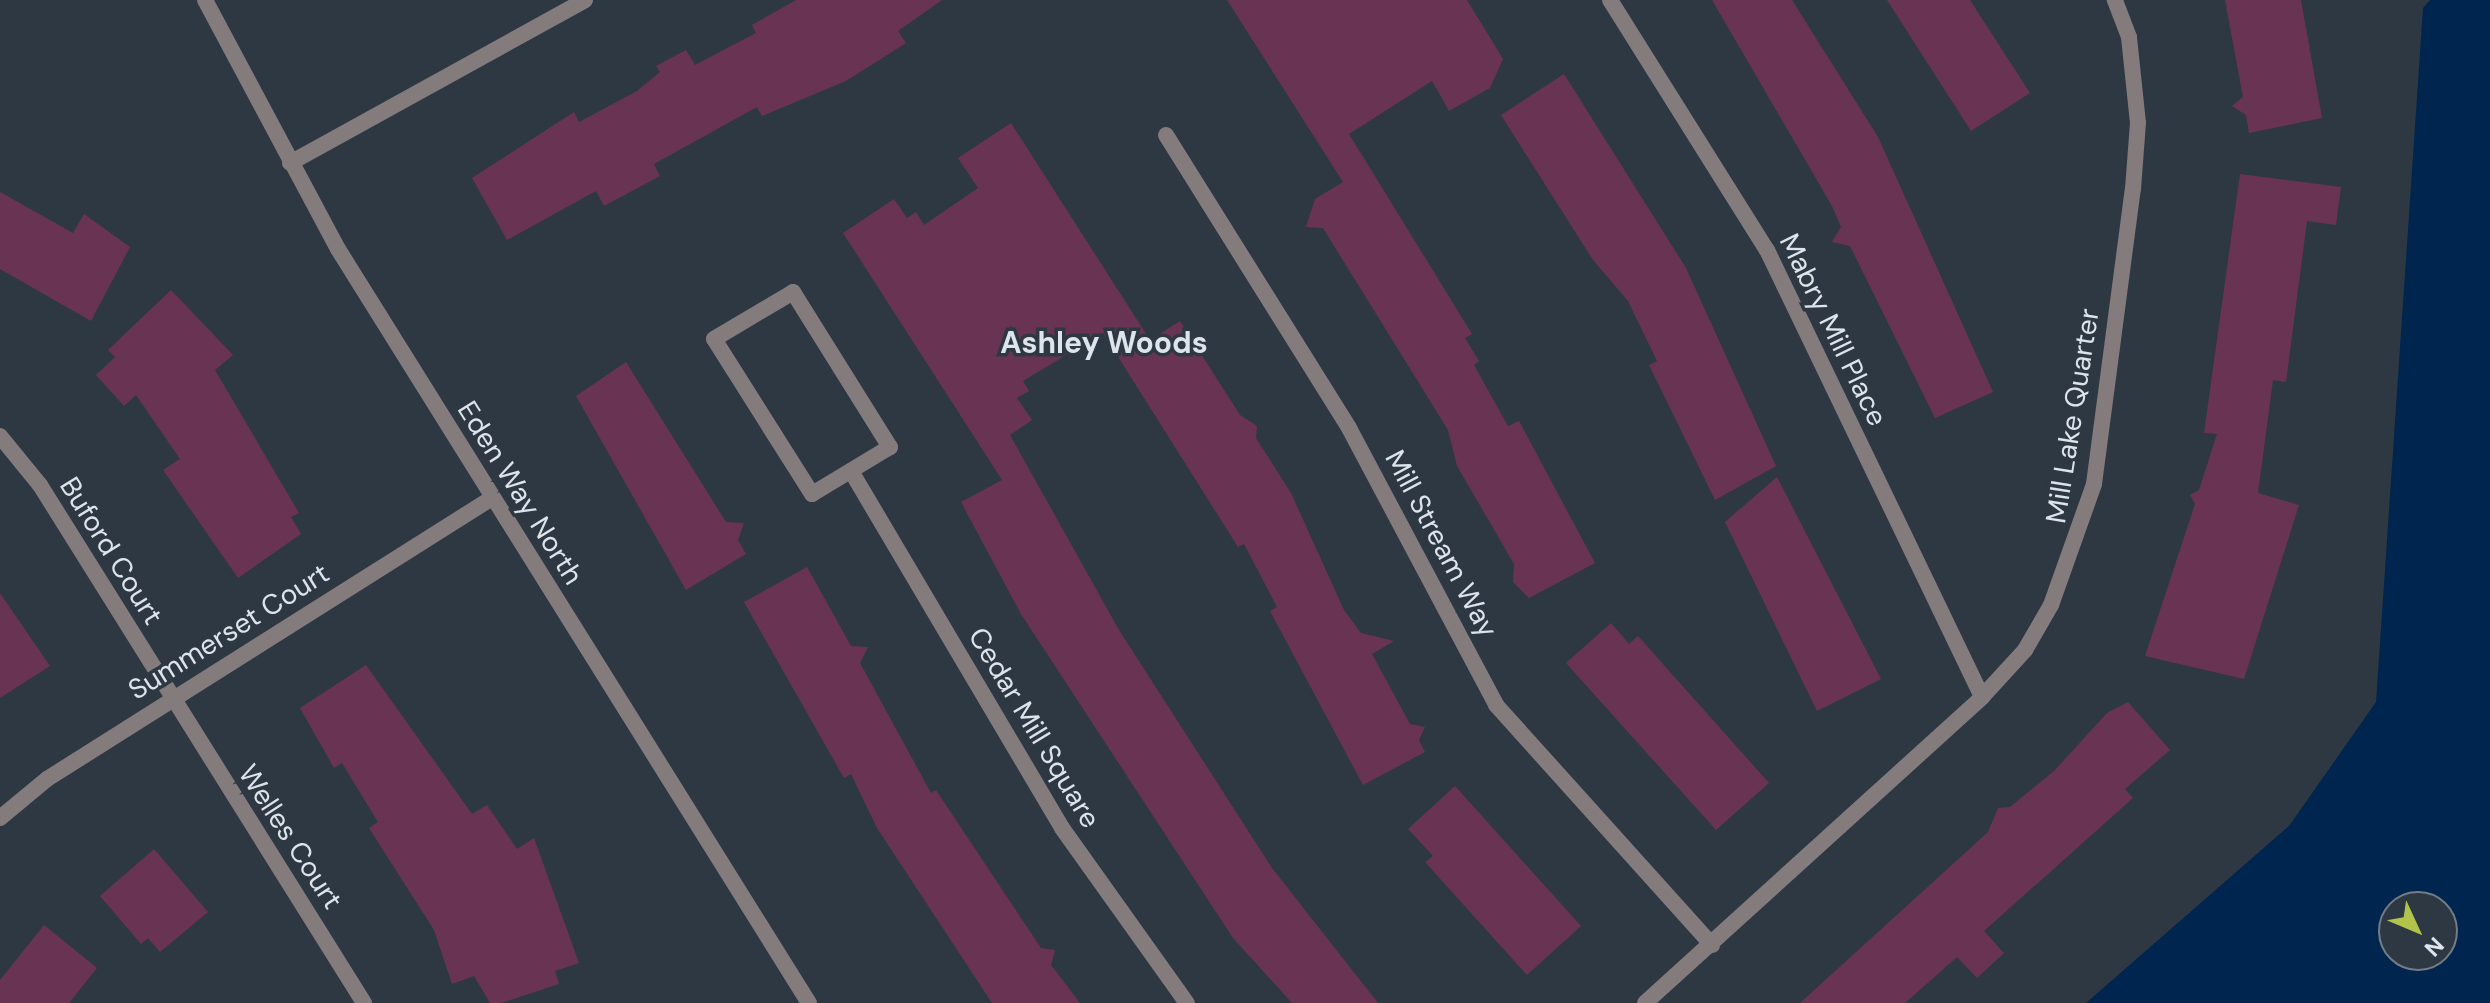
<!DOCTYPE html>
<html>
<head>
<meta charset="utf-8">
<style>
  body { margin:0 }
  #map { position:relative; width:2490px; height:1003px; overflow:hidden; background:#2d3843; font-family:"DM Sans",sans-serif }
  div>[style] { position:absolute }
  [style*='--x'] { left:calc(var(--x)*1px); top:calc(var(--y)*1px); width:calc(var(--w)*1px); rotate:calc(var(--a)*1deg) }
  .water>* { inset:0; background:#00254e }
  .building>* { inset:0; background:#693454 }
  .minor>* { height:16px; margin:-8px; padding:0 8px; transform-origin:8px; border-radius:8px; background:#837b7c }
  .tertiary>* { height:16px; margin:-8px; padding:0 8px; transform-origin:8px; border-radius:8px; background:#837b7c }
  span { translate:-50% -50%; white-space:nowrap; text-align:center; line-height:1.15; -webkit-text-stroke:7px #2d3843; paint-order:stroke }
  .street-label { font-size:28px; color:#dde4eb }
  .neighbourhood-label { font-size:30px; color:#dde4eb; font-weight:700 }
  .north { position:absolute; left:2378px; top:891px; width:80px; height:80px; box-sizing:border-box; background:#2d3843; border:2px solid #737d86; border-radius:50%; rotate:134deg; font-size:22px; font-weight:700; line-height:32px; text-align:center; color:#dde4eb }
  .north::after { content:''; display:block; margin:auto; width:28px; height:36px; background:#b2c34c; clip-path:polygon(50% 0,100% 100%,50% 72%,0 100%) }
</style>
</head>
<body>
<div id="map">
  <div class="water">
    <div style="clip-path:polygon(evenodd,2430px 0,2490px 0,2490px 1003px,2086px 1003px,2289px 826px,2376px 702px,2423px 8px,2430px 0,2394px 907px,2442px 907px,2442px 955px,2394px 955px,2394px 907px)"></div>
  </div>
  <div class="building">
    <div style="clip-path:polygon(796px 0,942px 0,898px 31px,906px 43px,846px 81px,762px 116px,757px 107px,654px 164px,660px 176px,604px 206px,596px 191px,507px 240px,472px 178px,574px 112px,579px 122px,637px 91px,660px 72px,656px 66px,686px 50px,695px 65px,756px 33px,752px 25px)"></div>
    <div style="clip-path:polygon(1227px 0,1467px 0,1503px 59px,1490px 88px,1449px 111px,1432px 81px,1349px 134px,1472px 334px,1465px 338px,1479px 361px,1474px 365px,1508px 426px,1519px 421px,1595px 563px,1529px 598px,1513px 582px,1514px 564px,1457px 466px,1448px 430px,1323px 228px,1306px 227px,1315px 199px,1343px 182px)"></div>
    <div style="clip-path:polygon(1712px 0,1792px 0,1878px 137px,1993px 392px,1935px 418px,1850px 246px,1832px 242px,1841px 227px,1832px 206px)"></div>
    <div style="clip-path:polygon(1887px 0,1970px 0,2030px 93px,1971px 131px)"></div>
    <div style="clip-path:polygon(2225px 0,2301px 0,2322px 118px,2249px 133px,2246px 115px,2232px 106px,2243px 97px)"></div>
    <div style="clip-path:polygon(1564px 74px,1686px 268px,1776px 466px,1715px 500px,1649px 365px,1657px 361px,1628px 301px,1593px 260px,1501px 115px)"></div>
    <div style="clip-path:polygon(1011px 123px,1150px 340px,1180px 321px,1240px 415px,1257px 426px,1256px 438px,1291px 493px,1344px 610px,1361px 633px,1394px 641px,1372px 654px,1410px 724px,1425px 727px,1419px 740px,1425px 752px,1363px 785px,1270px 611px,1277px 607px,1244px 544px,1238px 547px,1103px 333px,1023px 381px,1029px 391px,1017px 398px,1032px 420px,1010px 435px,1119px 630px,1272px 868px,1378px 1003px,1292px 1003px,1233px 938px,1021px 614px,961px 502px,1002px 480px,843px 233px,894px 199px,907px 218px,916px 212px,924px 225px,978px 188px,958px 158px)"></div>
    <div style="clip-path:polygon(2240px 174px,2341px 187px,2336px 225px,2307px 221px,2286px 382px,2273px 380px,2258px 493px,2299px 505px,2244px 679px,2145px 656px,2195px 504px,2190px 495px,2199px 490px,2217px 434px,2204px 433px)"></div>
    <div style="clip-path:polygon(0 192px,73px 233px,84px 214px,130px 247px,91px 321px,0 269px)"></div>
    <div style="clip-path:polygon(171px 290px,233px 355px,215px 370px,299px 513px,291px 517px,301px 534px,238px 578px,163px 470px,180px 459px,136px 395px,124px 406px,96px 375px,115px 357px,108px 350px)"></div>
    <div style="clip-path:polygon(626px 362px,726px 522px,744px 523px,738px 540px,746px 554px,686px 590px,576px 396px)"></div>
    <div style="clip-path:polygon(1777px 477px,1881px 679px,1817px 711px,1725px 522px)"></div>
    <div style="clip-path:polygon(807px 567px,851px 646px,868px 647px,860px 663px,931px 793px,936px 790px,1041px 948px,1055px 950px,1051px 965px,1080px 1003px,992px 1003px,877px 828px,851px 774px,844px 778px,744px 602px)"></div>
    <div style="clip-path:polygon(0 593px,50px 666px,0 698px)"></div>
    <div style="clip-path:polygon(1611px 623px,1629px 644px,1638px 636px,1769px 783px,1716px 830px,1566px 663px)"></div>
    <div style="clip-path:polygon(366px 665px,472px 814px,487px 805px,517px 849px,534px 838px,579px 963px,555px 971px,559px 984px,501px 1003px,490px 1003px,474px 976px,452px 984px,434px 930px,369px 828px,378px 822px,342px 763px,334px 768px,300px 708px)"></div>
    <div style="clip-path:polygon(2128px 702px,2170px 750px,2125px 789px,2133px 798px,1984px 931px,2004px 953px,1977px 978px,1957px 957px,1905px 1003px,1800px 1003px,1988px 832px,1998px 808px,2010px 807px,2054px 771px,2107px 713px)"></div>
    <div style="clip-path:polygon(1455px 786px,1581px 926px,1527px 975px,1425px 862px,1433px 856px,1408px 829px)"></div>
    <div style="clip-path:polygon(154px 849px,208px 912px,160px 952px,148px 938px,141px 944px,100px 896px)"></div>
    <div style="clip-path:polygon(44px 925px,97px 968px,69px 1003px,0 1003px,0 980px)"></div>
  </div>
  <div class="minor">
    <div style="--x:1610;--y:0;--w:295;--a:57.9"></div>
    <div style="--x:1767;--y:250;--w:496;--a:64.3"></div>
    <div style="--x:1166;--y:135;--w:345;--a:58"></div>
    <div style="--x:1349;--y:428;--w:314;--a:62"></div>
    <div style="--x:1496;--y:705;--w:323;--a:48"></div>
    <div style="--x:290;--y:163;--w:337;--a:-28.9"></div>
    <div style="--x:793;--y:292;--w:183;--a:58"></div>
    <div style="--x:890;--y:447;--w:91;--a:148.9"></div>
    <div style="--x:812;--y:494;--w:183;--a:-122.3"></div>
    <div style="--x:714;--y:339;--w:92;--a:-30.7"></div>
    <div style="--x:0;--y:436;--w:63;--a:50.8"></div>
    <div style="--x:40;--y:485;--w:611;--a:57.97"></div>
    <div style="--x:851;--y:471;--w:415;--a:59.4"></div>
    <div style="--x:1062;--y:828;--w:215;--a:54.5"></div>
    <div style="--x:0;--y:818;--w:61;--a:-39.7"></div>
    <div style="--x:47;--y:779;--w:526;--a:-32.27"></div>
    <div style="--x:1645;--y:1003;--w:455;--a:-42.2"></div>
    <div style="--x:1982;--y:697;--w:64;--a:-47.5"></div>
    <div style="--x:2025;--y:650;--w:52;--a:-60"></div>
    <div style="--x:2051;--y:605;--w:128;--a:-70.4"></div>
    <div style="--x:2094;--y:484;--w:298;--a:-82.5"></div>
    <div style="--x:2133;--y:189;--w:66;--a:-85.7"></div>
    <div style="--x:2138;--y:123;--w:86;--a:-96"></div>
    <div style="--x:2129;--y:37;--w:40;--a:-111"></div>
  </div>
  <div class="tertiary">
    <div style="--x:205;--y:0;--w:282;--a:61.9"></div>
    <div style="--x:338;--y:249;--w:889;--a:58.01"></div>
  </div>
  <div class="street-label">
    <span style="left:1833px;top:330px;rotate:64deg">Mabry Mill Place</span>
    <span style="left:2073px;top:416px;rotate:-81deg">Mill Lake Quarter</span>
    <span style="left:520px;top:493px;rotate:58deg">Eden Way North</span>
    <span style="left:1441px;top:544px;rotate:62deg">Mill Stream Way</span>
    <span style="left:111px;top:551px;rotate:58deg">Buford Court</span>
    <span style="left:229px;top:632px;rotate:-32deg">Summerset Court</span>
    <span style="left:1034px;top:728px;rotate:59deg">Cedar Mill Square</span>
    <span style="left:290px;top:837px;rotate:57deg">Welles Court</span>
  </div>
  <div class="neighbourhood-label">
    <span style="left:1104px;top:343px">Ashley Woods</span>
  </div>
  <div class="north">N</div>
</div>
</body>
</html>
